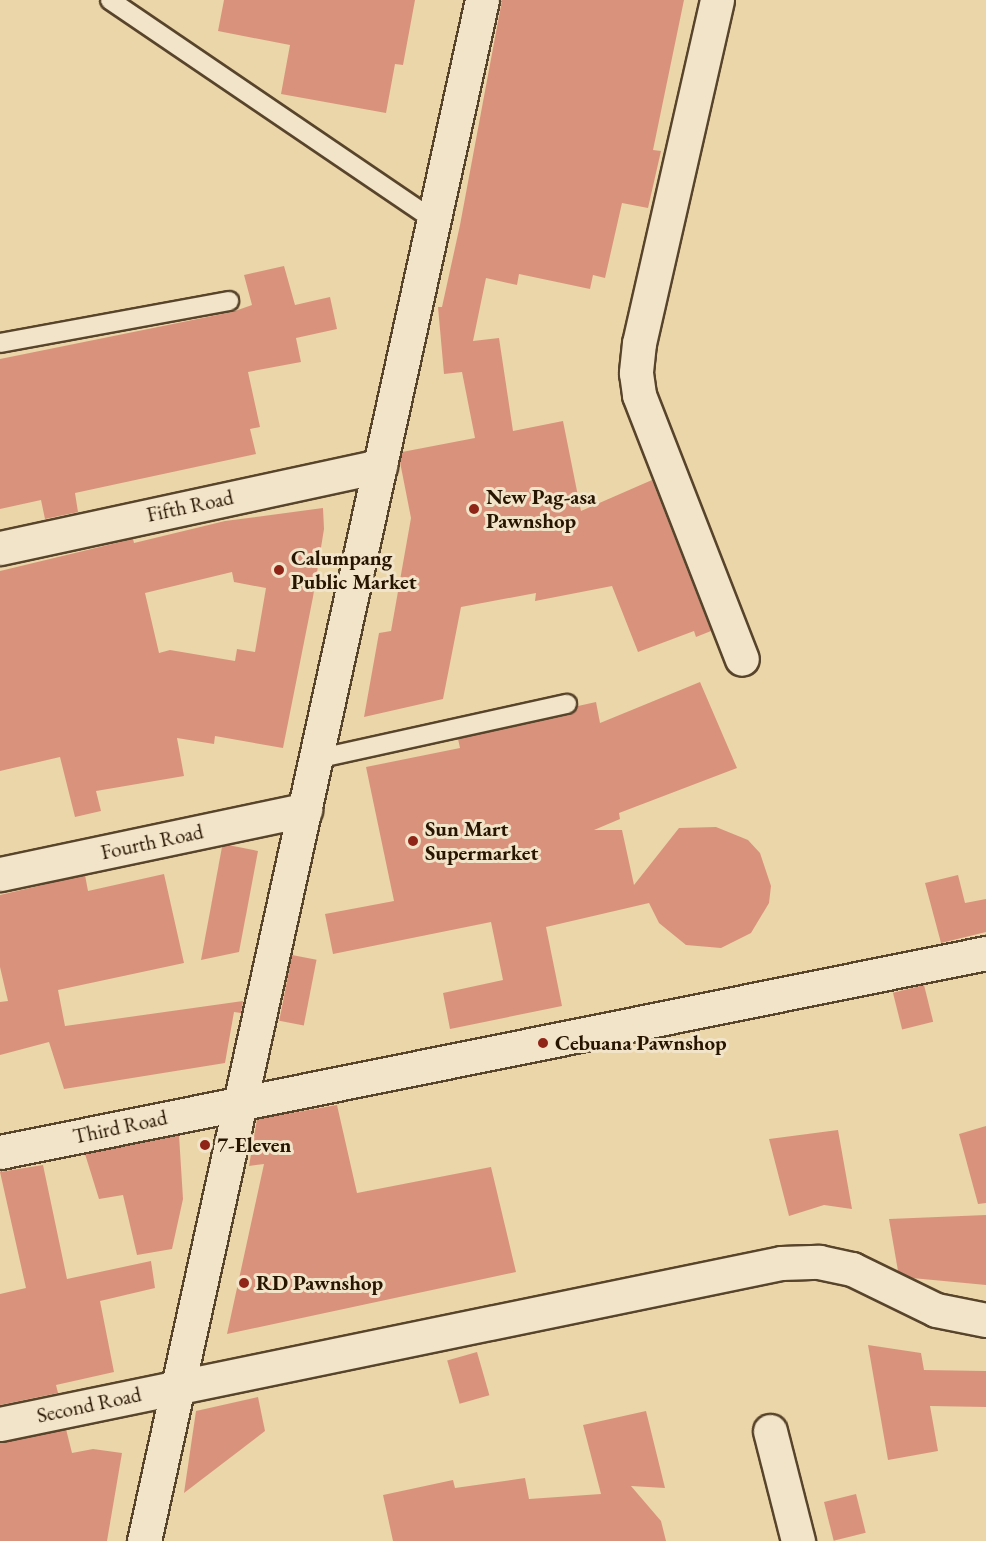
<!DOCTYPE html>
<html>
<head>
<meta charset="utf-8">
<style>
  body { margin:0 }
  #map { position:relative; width:986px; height:1541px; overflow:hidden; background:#ebd6aa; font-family:"EB Garamond",serif }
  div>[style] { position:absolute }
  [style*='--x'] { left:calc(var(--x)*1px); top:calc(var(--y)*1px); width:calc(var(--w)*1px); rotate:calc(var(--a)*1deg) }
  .building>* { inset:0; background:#d9937d; transform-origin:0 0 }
  .roads { filter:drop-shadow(2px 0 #58442b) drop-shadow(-2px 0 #58442b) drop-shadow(0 2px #58442b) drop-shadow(0 -2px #58442b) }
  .lane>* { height:18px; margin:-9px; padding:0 9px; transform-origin:9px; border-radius:9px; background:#f2e4c8 }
  .street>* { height:33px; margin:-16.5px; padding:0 16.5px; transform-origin:16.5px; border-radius:16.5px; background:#f2e4c8 }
  .secondary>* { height:33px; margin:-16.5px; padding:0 16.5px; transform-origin:16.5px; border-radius:16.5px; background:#f2e4c8 }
  .dots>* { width:16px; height:16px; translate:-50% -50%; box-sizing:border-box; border:3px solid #f2e4c8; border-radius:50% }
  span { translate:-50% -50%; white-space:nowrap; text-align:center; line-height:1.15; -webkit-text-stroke:6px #f2e4c8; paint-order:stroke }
  .poi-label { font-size:21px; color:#271401; font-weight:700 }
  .left { translate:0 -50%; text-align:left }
  .street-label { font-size:21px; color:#271401 }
</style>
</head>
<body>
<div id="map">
  <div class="building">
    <div style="clip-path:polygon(224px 0,415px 0,403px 65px,395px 64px,386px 113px,281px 94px,290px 45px,218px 31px)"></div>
    <div style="clip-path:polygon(502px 0,684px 0,653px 150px,661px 151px,648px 208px,622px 203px,605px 278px,593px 275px,590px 289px,519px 274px,517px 285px,486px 278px,473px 341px,499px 338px,513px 431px,563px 421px,581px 511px,652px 480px,711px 631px,696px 637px,694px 631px,638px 652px,612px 586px,535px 601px,536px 593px,461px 607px,443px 699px,364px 717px,379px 633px,391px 631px,411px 518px,400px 462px,402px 452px,475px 438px,462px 372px,444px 374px,438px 307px,442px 307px,460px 225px)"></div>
    <div style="clip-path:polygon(284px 266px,295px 305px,330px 297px,337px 329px,296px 338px,301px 362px,248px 372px,260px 427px,250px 429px,256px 454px,75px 493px,78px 512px,45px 519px,41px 500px,0 509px,0 359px,232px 312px,252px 305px,244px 275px)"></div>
    <div style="clip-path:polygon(evenodd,323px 508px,324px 529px,313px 597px,283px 748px,215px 736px,214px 744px,177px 738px,184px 776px,96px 791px,101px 811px,75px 817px,60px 757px,0 771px,0 571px,133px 539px,134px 543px,225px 521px,323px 508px,232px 572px,234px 582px,266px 588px,255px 652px,237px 649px,235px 661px,170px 650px,159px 653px,145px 593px,232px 572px)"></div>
    <div style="clip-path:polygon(700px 682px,737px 768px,619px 813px,620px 819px,594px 830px,622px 830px,634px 885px,679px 828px,716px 827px,748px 840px,760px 853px,771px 886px,769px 903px,751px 933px,721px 948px,686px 945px,659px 923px,649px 903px,546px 927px,562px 1006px,450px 1029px,443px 993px,503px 980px,491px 922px,333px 954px,325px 914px,394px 901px,366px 767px,460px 748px,458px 739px,569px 715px,578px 706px,596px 702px,600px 723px)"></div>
    <div style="clip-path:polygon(228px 845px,258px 851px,239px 952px,201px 960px,222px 847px)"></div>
    <div style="clip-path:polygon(164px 874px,184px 963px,58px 990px,65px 1026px,243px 1001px,241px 1013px,234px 1012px,225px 1063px,64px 1089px,49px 1042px,0 1055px,0 1002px,8px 1001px,0 967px,0 895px,85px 875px,88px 891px)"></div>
    <div style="clip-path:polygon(958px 875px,965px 903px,986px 899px,986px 932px,941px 943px,925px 883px)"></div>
    <div style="left:292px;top:955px;width:25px;height:67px;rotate:11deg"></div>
    <div style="left:924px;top:985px;width:38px;height:32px;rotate:76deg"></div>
    <div style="clip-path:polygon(337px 1105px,357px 1193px,491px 1167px,516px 1272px,227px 1334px,264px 1164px,249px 1166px,257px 1119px)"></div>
    <div style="clip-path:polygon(986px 1126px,986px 1203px,978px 1204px,959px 1134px)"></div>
    <div style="clip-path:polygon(838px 1130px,852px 1209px,824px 1205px,789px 1216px,769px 1139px)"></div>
    <div style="clip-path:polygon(179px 1135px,183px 1199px,172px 1249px,137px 1255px,123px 1195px,99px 1199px,85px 1154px)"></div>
    <div style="clip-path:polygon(43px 1165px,67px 1279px,151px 1261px,155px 1288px,100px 1301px,114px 1372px,56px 1385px,58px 1393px,0 1405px,0 1294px,26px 1288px,0 1172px)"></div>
    <div style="clip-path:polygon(986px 1215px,986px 1285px,912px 1278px,898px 1271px,889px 1219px)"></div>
    <div style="clip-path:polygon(868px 1345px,921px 1353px,924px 1370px,986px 1371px,986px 1407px,930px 1406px,938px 1451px,888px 1460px)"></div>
    <div style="left:477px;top:1352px;width:45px;height:31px;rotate:74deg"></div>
    <div style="clip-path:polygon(258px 1397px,265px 1431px,184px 1493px,196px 1411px)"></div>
    <div style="clip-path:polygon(646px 1411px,665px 1488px,631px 1486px,661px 1521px,666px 1541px,393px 1541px,383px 1495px,453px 1480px,455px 1488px,525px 1478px,529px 1499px,601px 1494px,583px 1425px)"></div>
    <div style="clip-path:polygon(66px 1429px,72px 1453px,93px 1449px,122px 1453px,107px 1541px,0 1541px,0 1442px)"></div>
    <div style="left:856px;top:1494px;width:40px;height:33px;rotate:76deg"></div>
  </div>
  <div class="roads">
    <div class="lane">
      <div style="--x:110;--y:0;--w:392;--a:34.2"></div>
      <div style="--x:0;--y:343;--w:233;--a:-10.4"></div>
      <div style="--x:316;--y:759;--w:257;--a:-12.4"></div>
    </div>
    <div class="street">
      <div style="--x:717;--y:0;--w:352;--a:102.8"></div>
      <div style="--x:639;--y:343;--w:30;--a:96"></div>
      <div style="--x:636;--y:373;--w:22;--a:82"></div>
      <div style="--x:639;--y:395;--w:283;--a:68.7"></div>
      <div style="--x:0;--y:548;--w:389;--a:-12.2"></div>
      <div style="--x:0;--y:874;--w:312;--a:-11.9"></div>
      <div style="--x:0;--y:1152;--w:1006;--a:-11.41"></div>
      <div style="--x:0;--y:1424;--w:797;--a:-11.65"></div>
      <div style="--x:781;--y:1263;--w:38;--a:-2"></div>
      <div style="--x:819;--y:1262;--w:34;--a:12"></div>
      <div style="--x:852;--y:1269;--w:93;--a:26"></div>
      <div style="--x:936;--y:1310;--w:51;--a:11.3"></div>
      <div style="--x:770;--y:1431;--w:114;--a:75.7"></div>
    </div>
    <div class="secondary">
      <div style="--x:144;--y:1541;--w:1578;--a:-77.63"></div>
    </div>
  </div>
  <div class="dots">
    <div style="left:474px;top:509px;background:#8f2418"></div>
    <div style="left:279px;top:570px;background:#8f2418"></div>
    <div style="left:413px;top:841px;background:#8f2418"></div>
    <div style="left:543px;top:1043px;background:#8f2418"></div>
    <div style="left:205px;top:1145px;background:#8f2418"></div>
    <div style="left:244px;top:1283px;background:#8f2418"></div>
  </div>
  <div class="poi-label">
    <span class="left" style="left:486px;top:509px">New Pag-asa<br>Pawnshop</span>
    <span class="left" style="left:291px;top:570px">Calumpang<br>Public Market</span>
    <span class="left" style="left:425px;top:841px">Sun Mart<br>Supermarket</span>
    <span class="left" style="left:555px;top:1043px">Cebuana Pawnshop</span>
    <span class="left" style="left:217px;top:1145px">7-Eleven</span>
    <span class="left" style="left:256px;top:1283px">RD Pawnshop</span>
  </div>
  <div class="street-label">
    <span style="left:190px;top:506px;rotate:-12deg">Fifth Road</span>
    <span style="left:152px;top:842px;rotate:-12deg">Fourth Road</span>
    <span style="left:120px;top:1127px;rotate:-12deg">Third Road</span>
    <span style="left:89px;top:1405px;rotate:-12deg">Second Road</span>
  </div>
</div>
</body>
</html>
